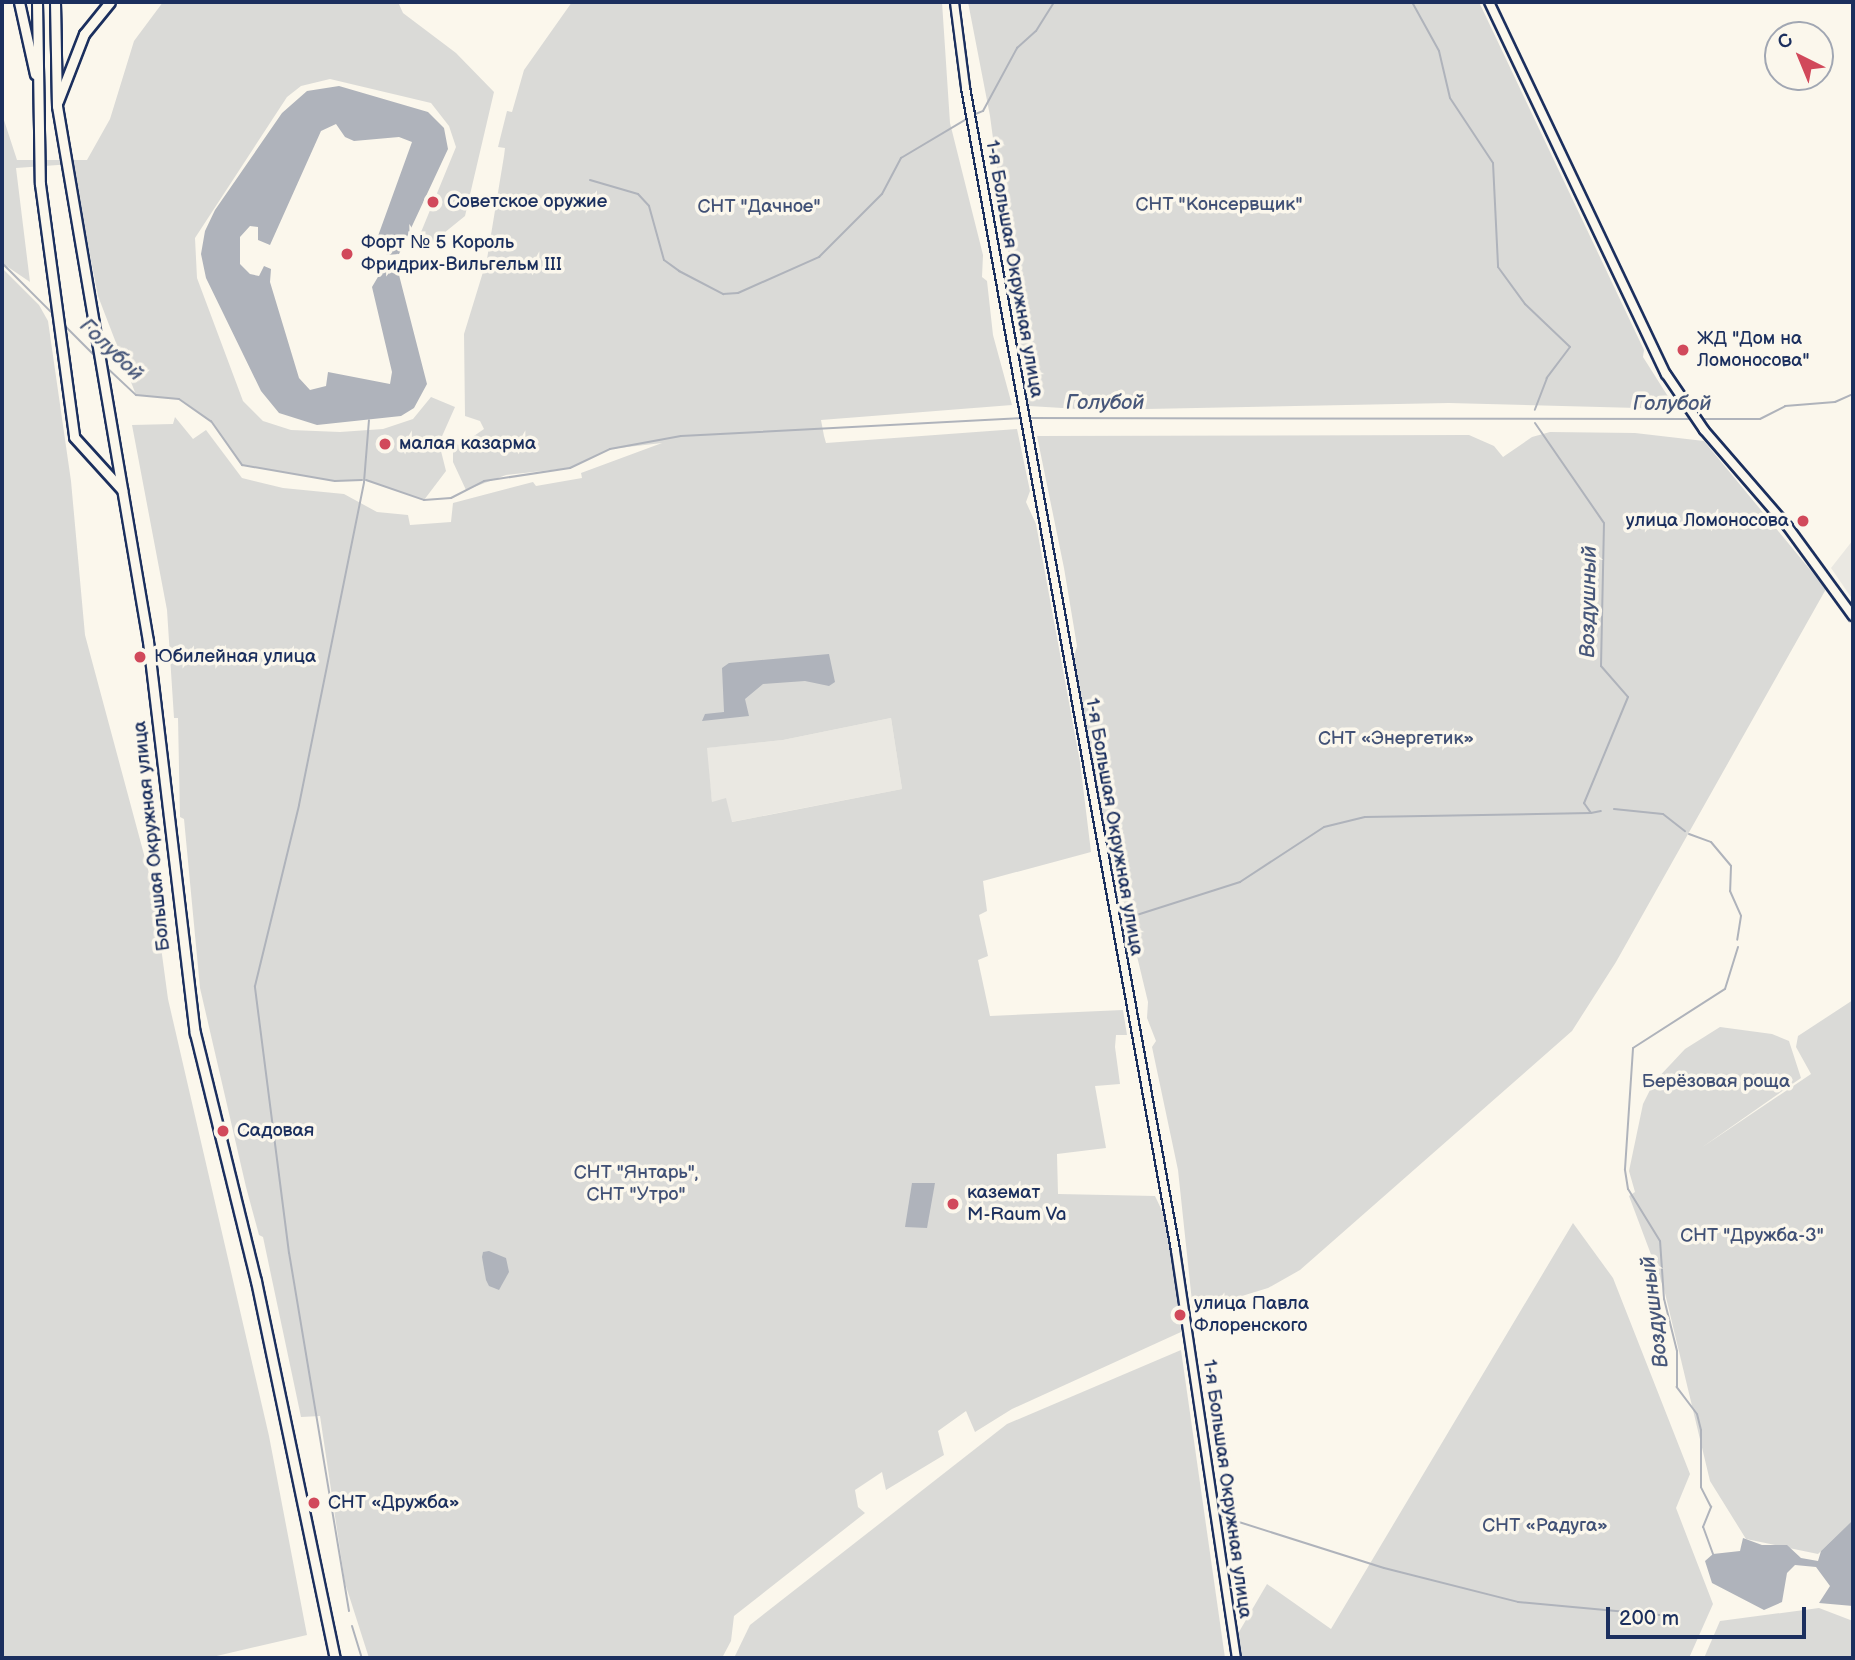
<!DOCTYPE html>
<html>
<head>
<meta charset="utf-8">
<style>
  body { margin:0 }
  #map { position:relative; width:1855px; height:1660px; overflow:hidden; background:#fbf7ec; font-family:"Balsamiq Sans",sans-serif }
  div>[style] { position:absolute }
  [style*='--x'] { left:calc(var(--x)*1px); top:calc(var(--y)*1px); width:calc(var(--w)*1px); rotate:calc(var(--a)*1deg) }
  .built>* { inset:0; background:#eae8e2 }
  .green>* { inset:0; background:#dadad7 }
  .water>* { inset:0; background:#afb3bb }
  .stream>* { height:2px; margin:-1px; padding:0 1px; transform-origin:1px; border-radius:1px; background:#afb3bb }
  .roads { filter:drop-shadow(2px 0 #1b2f5e) drop-shadow(-2px 0 #1b2f5e) drop-shadow(0 2px #1b2f5e) drop-shadow(0 -2px #1b2f5e) }
  .tertiary>* { height:7px; margin:-3.5px; padding:0 3.5px; transform-origin:3.5px; border-radius:3.5px; background:#fbf7ec }
  .secondary>* { height:8px; margin:-4px; padding:0 4px; transform-origin:4px; border-radius:4px; background:#fbf7ec }
  .primary>* { height:9px; margin:-4.5px; padding:0 4.5px; transform-origin:4.5px; border-radius:4.5px; background:#fbf7ec }
  .trunk>* { height:9px; margin:-4.5px; padding:0 4.5px; transform-origin:4.5px; border-radius:4.5px; background:#fbf7ec }
  .dots>* { width:19px; height:19px; translate:-50% -50%; box-sizing:border-box; border:4px solid #fbf7ec; border-radius:50% }
  span { translate:-50% -50%; white-space:nowrap; text-align:center; line-height:1.15; -webkit-text-stroke:7px #fbf7ec; paint-order:stroke }
  .poi-label { font-size:19px; color:#1b2f5e }
  .left { translate:0 -50%; text-align:left }
  .right { translate:-100% -50%; text-align:right }
  .park-label { font-size:19px; color:#415176 }
  .street-label { font-size:19px; color:#1b2f5e }
  .water-label { font-size:21px; color:#47577a; font-style:italic }
  .frame { position:absolute; inset:0; border:4px solid #1b2f5e; pointer-events:none }
  .north { position:absolute; left:1764px; top:21px; width:70px; height:70px; box-sizing:border-box; background:#fbf7ec; border:2px solid #a1a7b3; border-radius:50%; rotate:317deg; font-size:19px; font-weight:700; line-height:28px; text-align:center; color:#1b2f5e }
  .north::after { content:''; display:block; margin:auto; width:24px; height:32px; background:#d1495b; clip-path:polygon(50% 0,100% 100%,50% 72%,0 100%) }
  .scale { position:absolute; left:1606px; top:1607px; width:200px; height:32px; box-sizing:border-box; border:4px solid #1b2f5e; border-top:0; padding-left:9px; font-size:21px; line-height:24px; white-space:nowrap; color:#1b2f5e; -webkit-text-stroke:5px #fbf7ec; paint-order:stroke }
</style>
</head>
<body>
<div id="map">
  <div class="built">
    <div style="clip-path:polygon(1853px 540px,1853px 600px,1831px 568px)"></div>
    <div style="clip-path:polygon(891px 718px,902px 789px,731px 822px,712px 802px,706px 748px,783px 740px)"></div>
  </div>
  <div class="green">
    <div style="clip-path:polygon(163px 2px,398px 2px,403px 13px,456px 53px,494px 92px,465px 216px,428px 246px,419px 237px,456px 147px,449px 126px,431px 103px,330px 79px,301px 86px,287px 97px,195px 238px,197px 278px,243px 401px,263px 421px,291px 430px,340px 432px,383px 429px,413px 419px,431px 397px,455px 407px,439px 443px,446px 471px,424px 500px,366px 480px,335px 481px,242px 465px,211px 421px,180px 399px,136px 395px,98px 296px,72px 164px,16px 168px,30px 282px,2px 263px,2px 114px,17px 160px,87px 160px,110px 119px,134px 41px)"></div>
    <div style="clip-path:polygon(evenodd,572px 2px,942px 2px,950px 123px,983px 255px,982px 277px,987px 281px,993px 335px,1012px 405px,821px 420px,824px 436px,826px 443px,1017px 429px,1030px 491px,1026px 502px,1036px 524px,1080px 762px,1091px 852px,983px 881px,987px 911px,979px 915px,988px 956px,978px 960px,990px 1016px,1123px 1010px,1127px 1035px,1116px 1035px,1115px 1047px,1120px 1084px,1095px 1086px,1106px 1148px,1057px 1154px,1058px 1194px,1155px 1196px,1165px 1217px,1173px 1259px,1181px 1332px,1012px 1409px,975px 1432px,966px 1411px,938px 1431px,944px 1455px,886px 1490px,882px 1472px,855px 1490px,858px 1507px,865px 1513px,734px 1616px,731px 1641px,722px 1658px,369px 1658px,345px 1583px,320px 1416px,301px 1417px,263px 1237px,259px 1235px,246px 1187px,200px 988px,184px 819px,180px 817px,178px 718px,174px 718px,167px 610px,132px 425px,173px 424px,175px 417px,193px 439px,206px 430px,242px 478px,283px 488px,344px 494px,377px 512px,408px 515px,410px 525px,451px 522px,453px 503px,533px 482px,536px 486px,582px 478px,581px 473px,662px 443px,610px 449px,570px 468px,506px 475px,466px 490px,453px 462px,453px 444px,461px 445px,484px 429px,480px 421px,465px 416px,464px 334px,487px 259px,504px 156px,505px 148px,498px 147px,507px 111px,512px 112px,524px 70px,572px 2px,891px 718px,902px 789px,732px 822px,726px 798px,712px 802px,707px 748px,783px 740px,891px 718px)"></div>
    <div style="clip-path:polygon(968px 2px,1479px 2px,1644px 350px,1643px 357px,1676px 409px,1449px 403px,1096px 410px,1029px 406px,990px 116px)"></div>
    <div style="clip-path:polygon(2px 268px,39px 305px,48px 321px,71px 481px,85px 635px,153px 888px,168px 999px,269px 1436px,307px 1635px,208px 1658px,2px 1658px)"></div>
    <div style="clip-path:polygon(1550px 432px,1635px 433px,1704px 441px,1826px 589px,1616px 962px,1572px 1031px,1300px 1270px,1268px 1288px,1193px 1311px,1178px 1170px,1152px 1047px,1156px 1041px,1147px 1018px,1148px 1002px,1124px 902px,1119px 900px,1108px 841px,1113px 837px,1105px 833px,1074px 657px,1077px 646px,1064px 568px,1037px 436px,1469px 435px,1494px 446px,1503px 457px,1532px 437px)"></div>
    <div style="clip-path:polygon(1853px 1000px,1853px 1520px,1818px 1554px,1746px 1539px,1710px 1481px,1664px 1289px,1629px 1196px,1635px 1192px,1629px 1171px,1643px 1104px,1654px 1082px,1685px 1049px,1720px 1027px,1772px 1034px,1789px 1041px,1801px 1078px,1701px 1148px,1811px 1074px,1796px 1047px,1798px 1036px)"></div>
    <div style="clip-path:polygon(1573px 1223px,1613px 1278px,1690px 1474px,1676px 1508px,1713px 1604px,1689px 1658px,1239px 1658px,1236px 1637px,1267px 1584px,1331px 1629px)"></div>
    <div style="clip-path:polygon(1181px 1350px,1225px 1658px,734px 1658px,750px 1625px,1007px 1424px)"></div>
    <div style="clip-path:polygon(1819px 1608px,1853px 1621px,1853px 1658px,1704px 1658px,1720px 1621px)"></div>
  </div>
  <div class="water">
    <div style="clip-path:polygon(339px 86px,428px 112px,444px 128px,448px 149px,399px 254px,387px 255px,378px 236px,412px 142px,399px 137px,354px 141px,345px 137px,336px 124px,321px 131px,270px 245px,258px 240px,258px 227px,250px 226px,240px 237px,240px 264px,250px 274px,259px 276px,264px 266px,271px 269px,270px 282px,299px 378px,310px 390px,326px 386px,328px 372px,390px 384px,392px 372px,372px 287px,385px 265px,394px 267px,399px 275px,427px 384px,414px 408px,401px 416px,317px 425px,279px 413px,261px 391px,206px 278px,201px 254px,205px 231px,215px 210px,282px 113px,307px 91px)"></div>
    <div style="clip-path:polygon(829px 654px,835px 682px,829px 686px,805px 681px,763px 684px,745px 699px,749px 716px,702px 721px,705px 714px,724px 712px,722px 668px,729px 663px)"></div>
    <div style="clip-path:polygon(912px 1183px,935px 1183px,927px 1228px,905px 1227px)"></div>
    <div style="clip-path:polygon(489px 1251px,506px 1258px,509px 1272px,499px 1290px,489px 1286px,486px 1280px,482px 1257px,483px 1252px)"></div>
    <div style="clip-path:polygon(1853px 1520px,1853px 1606px,1819px 1603px,1830px 1586px,1816px 1567px,1795px 1565px,1787px 1573px,1782px 1602px,1764px 1610px,1712px 1583px,1705px 1561px,1713px 1554px,1740px 1551px,1743px 1538px,1762px 1545px,1787px 1545px,1801px 1558px,1818px 1561px,1821px 1551px)"></div>
  </div>
  <div class="stream">
    <div style="--x:1412;--y:2;--w:56;--a:61.1"></div>
    <div style="--x:1439;--y:51;--w:48;--a:76.8"></div>
    <div style="--x:1450;--y:98;--w:78;--a:56.5"></div>
    <div style="--x:1493;--y:163;--w:104;--a:87.2"></div>
    <div style="--x:1498;--y:267;--w:46;--a:53.9"></div>
    <div style="--x:1525;--y:304;--w:62;--a:43.7"></div>
    <div style="--x:1570;--y:347;--w:39;--a:127"></div>
    <div style="--x:1547;--y:378;--w:34;--a:111"></div>
    <div style="--x:973;--y:115;--w:11;--a:-22"></div>
    <div style="--x:983;--y:111;--w:72;--a:-61.6"></div>
    <div style="--x:1017;--y:48;--w:25;--a:-42"></div>
    <div style="--x:1036;--y:31;--w:34;--a:-58"></div>
    <div style="--x:590;--y:180;--w:50;--a:16.3"></div>
    <div style="--x:638;--y:194;--w:16;--a:47"></div>
    <div style="--x:649;--y:206;--w:56;--a:74.5"></div>
    <div style="--x:664;--y:260;--w:19;--a:36"></div>
    <div style="--x:679;--y:271;--w:50;--a:27.6"></div>
    <div style="--x:723;--y:294;--w:15;--a:-4"></div>
    <div style="--x:738;--y:293;--w:89;--a:-24"></div>
    <div style="--x:819;--y:257;--w:89;--a:-45"></div>
    <div style="--x:882;--y:194;--w:41;--a:-62.2"></div>
    <div style="--x:901;--y:158;--w:78;--a:-30.8"></div>
    <div style="--x:2;--y:263;--w:72;--a:45"></div>
    <div style="--x:62;--y:323;--w:47;--a:45"></div>
    <div style="--x:104;--y:365;--w:44;--a:43.2"></div>
    <div style="--x:136;--y:395;--w:43;--a:5.3"></div>
    <div style="--x:179;--y:399;--w:39;--a:35"></div>
    <div style="--x:211;--y:421;--w:54;--a:54.8"></div>
    <div style="--x:242;--y:465;--w:94;--a:9.8"></div>
    <div style="--x:335;--y:481;--w:27;--a:-2"></div>
    <div style="--x:1026;--y:418;--w:666;--a:0.09"></div>
    <div style="--x:1701;--y:419;--w:59;--a:0"></div>
    <div style="--x:1760;--y:419;--w:28;--a:-27"></div>
    <div style="--x:1785;--y:406;--w:50;--a:-4.6"></div>
    <div style="--x:1835;--y:402;--w:20;--a:-24"></div>
    <div style="--x:1535;--y:423;--w:121;--a:55.4"></div>
    <div style="--x:1604;--y:523;--w:143;--a:91.2"></div>
    <div style="--x:1601;--y:666;--w:41;--a:48.9"></div>
    <div style="--x:1628;--y:697;--w:115;--a:112.5"></div>
    <div style="--x:1584;--y:803;--w:12;--a:55"></div>
    <div style="--x:1591;--y:813;--w:10;--a:-11"></div>
    <div style="--x:366;--y:480;--w:61;--a:19"></div>
    <div style="--x:424;--y:500;--w:27;--a:-4"></div>
    <div style="--x:451;--y:498;--w:37;--a:-27"></div>
    <div style="--x:484;--y:481;--w:87;--a:-8.6"></div>
    <div style="--x:570;--y:468;--w:44;--a:-25.4"></div>
    <div style="--x:610;--y:449;--w:72;--a:-10.4"></div>
    <div style="--x:681;--y:436;--w:339;--a:-3"></div>
    <div style="--x:1614;--y:809;--w:49;--a:5.8"></div>
    <div style="--x:1663;--y:814;--w:28;--a:38"></div>
    <div style="--x:1689;--y:834;--w:23;--a:20"></div>
    <div style="--x:1711;--y:842;--w:31;--a:50"></div>
    <div style="--x:1731;--y:866;--w:25;--a:92"></div>
    <div style="--x:1730;--y:891;--w:27;--a:66"></div>
    <div style="--x:1741;--y:916;--w:24;--a:99"></div>
    <div style="--x:1121;--y:920;--w:125;--a:-17.7"></div>
    <div style="--x:1240;--y:882;--w:100;--a:-33.2"></div>
    <div style="--x:1324;--y:827;--w:42;--a:-13.7"></div>
    <div style="--x:1365;--y:817;--w:226;--a:-1"></div>
    <div style="--x:1220;--y:1516;--w:172;--a:17.6"></div>
    <div style="--x:1384;--y:1568;--w:138;--a:14.2"></div>
    <div style="--x:1518;--y:1602;--w:142;--a:5.3"></div>
    <div style="--x:1713;--y:1554;--w:29;--a:-110"></div>
    <div style="--x:1703;--y:1527;--w:22;--a:-68"></div>
    <div style="--x:1711;--y:1507;--w:22;--a:-117"></div>
    <div style="--x:1701;--y:1487;--w:57;--a:-90"></div>
    <div style="--x:1701;--y:1430;--w:16;--a:-104"></div>
    <div style="--x:1697;--y:1414;--w:34;--a:-127"></div>
    <div style="--x:1677;--y:1387;--w:36;--a:-90"></div>
    <div style="--x:1677;--y:1351;--w:54;--a:-104"></div>
    <div style="--x:1664;--y:1299;--w:58;--a:-93.9"></div>
    <div style="--x:1660;--y:1241;--w:61;--a:-121.6"></div>
    <div style="--x:1628;--y:1189;--w:20;--a:-99"></div>
    <div style="--x:1625;--y:1169;--w:121;--a:-86.2"></div>
    <div style="--x:1633;--y:1048;--w:109;--a:-32.7"></div>
    <div style="--x:1725;--y:989;--w:44;--a:-72.8"></div>
    <div style="--x:349;--y:1611;--w:363;--a:-99.5"></div>
    <div style="--x:289;--y:1253;--w:269;--a:-97.3"></div>
    <div style="--x:255;--y:986;--w:186;--a:-76.3"></div>
    <div style="--x:299;--y:805;--w:329;--a:-78.6"></div>
    <div style="--x:364;--y:482;--w:62;--a:-85.4"></div>
    <div style="--x:352;--y:1626;--w:34;--a:73"></div>
  </div>
  <div class="roads">
    <div class="tertiary">
      <div style="--x:954;--y:2;--w:86;--a:82.6"></div>
      <div style="--x:965;--y:87;--w:1182;--a:79.76"></div>
      <div style="--x:1175;--y:1250;--w:413;--a:81.5"></div>
    </div>
    <div class="secondary">
      <div style="--x:1489;--y:2;--w:412;--a:64.6"></div>
      <div style="--x:1666;--y:374;--w:68;--a:55.8"></div>
      <div style="--x:1704;--y:430;--w:128;--a:49.1"></div>
      <div style="--x:1788;--y:527;--w:110;--a:53.9"></div>
    </div>
    <div class="primary">
      <div style="--x:19;--y:2;--w:74;--a:77.5"></div>
      <div style="--x:58;--y:101;--w:72;--a:-68.8"></div>
      <div style="--x:84;--y:34;--w:41;--a:-50.9"></div>
    </div>
    <div class="trunk">
      <div style="--x:37;--y:2;--w:182;--a:89.1"></div>
      <div style="--x:40;--y:184;--w:255;--a:82.3"></div>
      <div style="--x:74;--y:437;--w:72;--a:47.8"></div>
      <div style="--x:55;--y:2;--w:104;--a:88.9"></div>
      <div style="--x:57;--y:106;--w:543;--a:80.35"></div>
      <div style="--x:148;--y:641;--w:395;--a:83.2"></div>
      <div style="--x:195;--y:1033;--w:255;--a:76.2"></div>
      <div style="--x:256;--y:1281;--w:385;--a:78.2"></div>
    </div>
  </div>
  <div class="dots">
    <div style="left:433px;top:202px;background:#d1495b"></div>
    <div style="left:347px;top:254px;background:#d1495b"></div>
    <div style="left:1683px;top:350px;background:#d1495b"></div>
    <div style="left:385px;top:444px;background:#d1495b"></div>
    <div style="left:1803px;top:521px;background:#d1495b"></div>
    <div style="left:140px;top:657px;background:#d1495b"></div>
    <div style="left:223px;top:1131px;background:#d1495b"></div>
    <div style="left:953px;top:1204px;background:#d1495b"></div>
    <div style="left:1180px;top:1315px;background:#d1495b"></div>
    <div style="left:314px;top:1503px;background:#d1495b"></div>
  </div>
  <div class="poi-label">
    <span class="left" style="left:447px;top:202px">Советское оружие</span>
    <span class="left" style="left:361px;top:254px">Форт № 5 Король<br>Фридрих-Вильгельм III</span>
    <span class="left" style="left:1697px;top:350px">ЖД "Дом на<br>Ломоносова"</span>
    <span class="left" style="left:399px;top:444px">малая казарма</span>
    <span class="right" style="left:1789px;top:521px">улица Ломоносова</span>
    <span class="left" style="left:154px;top:657px">Юбилейная улица</span>
    <span class="left" style="left:237px;top:1131px">Садовая</span>
    <span class="left" style="left:967px;top:1204px">каземат<br>M-Raum Va</span>
    <span class="left" style="left:1194px;top:1315px">улица Павла<br>Флоренского</span>
    <span class="left" style="left:328px;top:1503px">СНТ «Дружба»</span>
  </div>
  <div class="park-label">
    <span style="left:1219px;top:205px">СНТ "Консервщик"</span>
    <span style="left:759px;top:207px">СНТ "Дачное"</span>
    <span style="left:1396px;top:739px">СНТ «Энергетик»</span>
    <span style="left:1716px;top:1082px">Берёзовая роща</span>
    <span style="left:636px;top:1184px">СНТ "Янтарь",<br>СНТ "Утро"</span>
    <span style="left:1752px;top:1236px">СНТ "Дружба-3"</span>
    <span style="left:1545px;top:1526px">СНТ «Радуга»</span>
  </div>
  <div class="street-label">
    <span style="left:1014px;top:269px;rotate:80deg">1-я Большая Окружная улица</span>
    <span style="left:1114px;top:827px;rotate:80deg">1-я Большая Окружная улица</span>
    <span style="left:152px;top:836px;rotate:-96deg">Большая Окружная улица</span>
    <span style="left:1227px;top:1489px;rotate:82deg">1-я Большая Окружная улица</span>
  </div>
  <div class="water-label">
    <span style="left:111px;top:350px;rotate:44deg">Голубой</span>
    <span style="left:1105px;top:403px">Голубой</span>
    <span style="left:1672px;top:404px">Голубой</span>
    <span style="left:1589px;top:602px;rotate:-89deg">Воздушный</span>
    <span style="left:1655px;top:1312px;rotate:-97deg">Воздушный</span>
  </div>
  <div class="frame"></div>
  <div class="north">С</div>
  <div class="scale">200 m</div>
</div>
</body>
</html>
